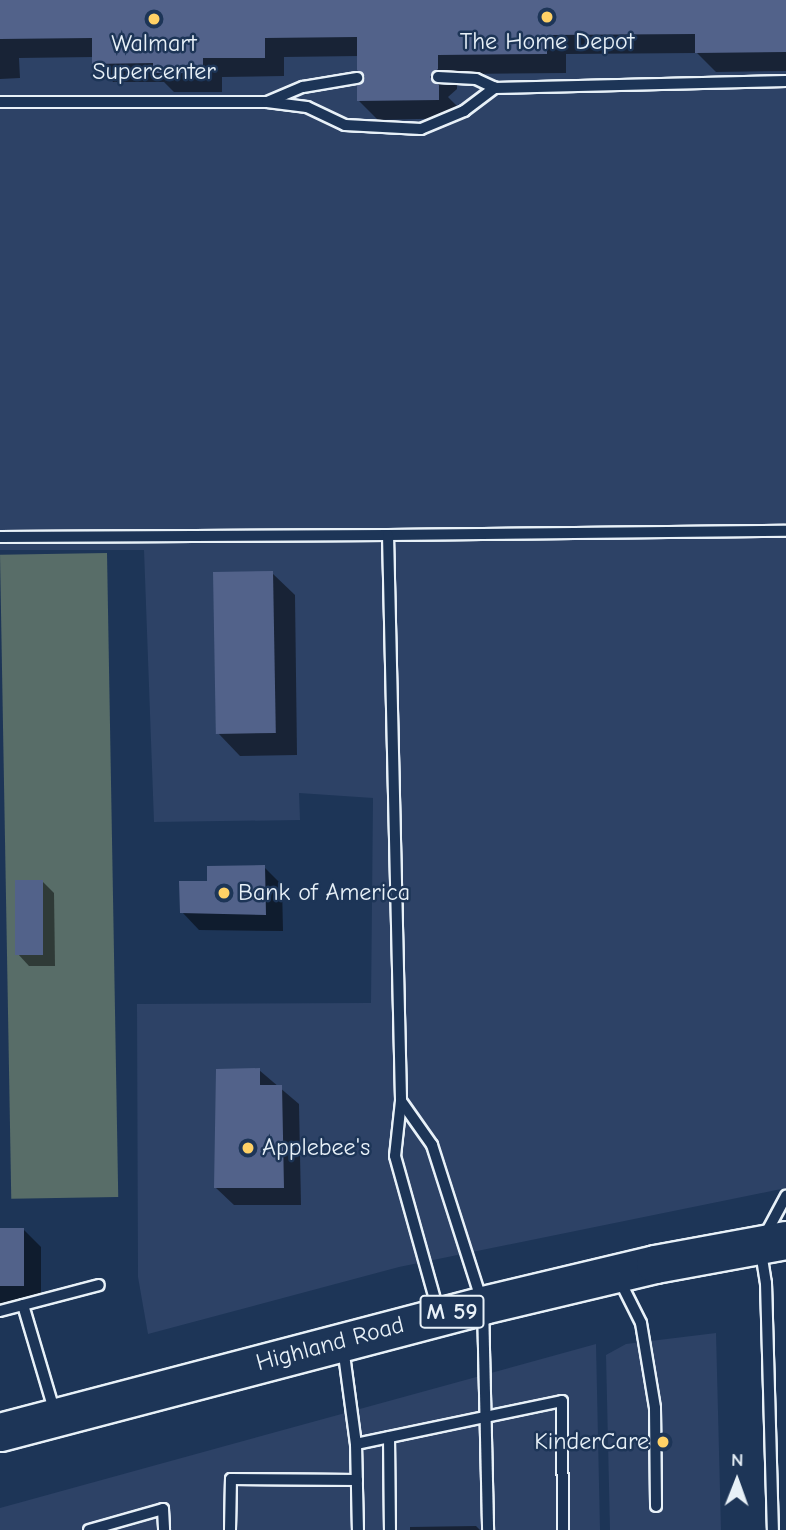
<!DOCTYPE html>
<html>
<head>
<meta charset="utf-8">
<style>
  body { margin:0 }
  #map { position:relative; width:786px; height:1530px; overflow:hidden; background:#1d3557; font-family:"Comic Neue",sans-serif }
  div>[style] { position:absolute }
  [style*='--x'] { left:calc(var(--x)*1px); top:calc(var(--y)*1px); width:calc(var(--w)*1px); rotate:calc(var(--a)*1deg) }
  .built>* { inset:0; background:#2d4266 }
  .green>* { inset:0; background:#586d68; transform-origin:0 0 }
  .shadow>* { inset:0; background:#0007 }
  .building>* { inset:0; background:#52628a; transform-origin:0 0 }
  .roads { filter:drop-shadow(2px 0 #e8f1f8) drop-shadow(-2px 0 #e8f1f8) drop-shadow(0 2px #e8f1f8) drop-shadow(0 -2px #e8f1f8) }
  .lane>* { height:10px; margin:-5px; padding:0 5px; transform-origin:5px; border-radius:5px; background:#1d3557 }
  .highway>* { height:37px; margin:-18.5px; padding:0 18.5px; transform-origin:18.5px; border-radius:18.5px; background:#1d3557 }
  .dots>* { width:19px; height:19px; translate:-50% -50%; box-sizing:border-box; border:4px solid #1d3557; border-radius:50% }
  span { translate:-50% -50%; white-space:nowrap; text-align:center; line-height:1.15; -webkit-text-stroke:5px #1d3557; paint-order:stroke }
  .shield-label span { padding:2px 5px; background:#1d3557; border:2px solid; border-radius:5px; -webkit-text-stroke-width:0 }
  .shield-label { font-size:23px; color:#e8f1f8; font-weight:700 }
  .poi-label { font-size:24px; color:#e8f1f8 }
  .left { translate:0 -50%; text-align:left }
  .right { translate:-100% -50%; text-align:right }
  .street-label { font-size:24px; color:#e8f1f8 }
  .north { position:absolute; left:702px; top:1446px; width:70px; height:70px; -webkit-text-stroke:5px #1d3557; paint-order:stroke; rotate:1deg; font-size:19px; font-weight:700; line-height:28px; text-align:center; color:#e8f1f8 }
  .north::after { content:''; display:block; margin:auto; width:24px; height:32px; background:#e8f1f8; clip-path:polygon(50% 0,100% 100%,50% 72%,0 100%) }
</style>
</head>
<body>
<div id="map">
  <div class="built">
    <div style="clip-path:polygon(0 0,786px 0,786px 1188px,399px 1267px,148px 1334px,138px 1277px,137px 1004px,371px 1003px,373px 798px,299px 793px,300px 820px,154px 822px,144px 550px,0 550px)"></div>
    <div style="clip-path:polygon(716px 1333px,721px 1530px,610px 1530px,606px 1355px,626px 1344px)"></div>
    <div style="clip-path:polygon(596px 1344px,600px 1530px,0 1530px,0 1508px)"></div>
  </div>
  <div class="green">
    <div style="left:107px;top:553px;width:644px;height:107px;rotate:89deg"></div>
  </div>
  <div class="shadow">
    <div style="clip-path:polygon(0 0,786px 0,786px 71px,716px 72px,697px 53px,566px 54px,566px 73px,457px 74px,457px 89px,448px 97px,457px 106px,457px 118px,378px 120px,359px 101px,367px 78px,359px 56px,284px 57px,284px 76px,222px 77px,222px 92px,174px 92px,164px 82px,113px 82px,94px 57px,19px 58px,20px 78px,0 79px)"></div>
    <div style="clip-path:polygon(272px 573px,295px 595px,297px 755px,240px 756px,218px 733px)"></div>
    <div style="clip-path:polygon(264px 867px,282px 885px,283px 931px,199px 930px,182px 912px,209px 883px)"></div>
    <div style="clip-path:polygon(42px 881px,54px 893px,55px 966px,29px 966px,18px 954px)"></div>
    <div style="clip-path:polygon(259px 1070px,299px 1104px,301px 1205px,234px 1205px,216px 1188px)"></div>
    <div style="clip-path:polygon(23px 1229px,41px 1247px,41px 1303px,10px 1305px,9px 1315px,0 1315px,0 1230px)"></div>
    <div style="clip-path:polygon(476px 1526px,480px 1530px,410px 1530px,410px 1527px)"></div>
  </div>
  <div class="building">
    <div style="clip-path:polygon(0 0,786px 0,786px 52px,695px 53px,695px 34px,547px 35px,547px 54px,438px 55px,438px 69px,430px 77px,439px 85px,439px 100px,357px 101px,357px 86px,365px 77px,357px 70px,357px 37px,265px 38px,265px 58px,203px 58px,203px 73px,153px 73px,153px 63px,92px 64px,92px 38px,0 39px)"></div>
    <div style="left:273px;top:571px;width:162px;height:60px;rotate:89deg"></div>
    <div style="clip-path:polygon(265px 865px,266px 915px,180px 913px,179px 881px,207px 881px,207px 866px)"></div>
    <div style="left:15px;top:880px;width:28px;height:75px"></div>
    <div style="clip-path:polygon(260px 1068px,260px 1085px,282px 1085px,284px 1188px,214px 1188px,216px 1069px)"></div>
    <div style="left:0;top:1228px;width:24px;height:58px"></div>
  </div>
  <div class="roads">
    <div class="lane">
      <div style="--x:438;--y:77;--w:38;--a:3"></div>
      <div style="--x:476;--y:79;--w:21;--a:25"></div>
      <div style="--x:0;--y:102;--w:267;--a:0"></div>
      <div style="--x:267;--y:102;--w:40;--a:7.1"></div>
      <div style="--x:307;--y:107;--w:42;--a:25.3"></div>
      <div style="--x:345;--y:125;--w:76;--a:3"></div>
      <div style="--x:421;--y:129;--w:47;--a:-22.7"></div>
      <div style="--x:464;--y:111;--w:39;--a:-37"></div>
      <div style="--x:495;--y:88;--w:291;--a:-1.4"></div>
      <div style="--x:267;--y:102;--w:39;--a:-23"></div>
      <div style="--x:303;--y:87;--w:55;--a:-9.5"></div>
      <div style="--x:388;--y:535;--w:398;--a:-0.6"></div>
      <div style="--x:0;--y:537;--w:388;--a:-0.3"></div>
      <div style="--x:388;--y:535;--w:566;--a:88.68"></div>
      <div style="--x:401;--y:1101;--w:55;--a:96.2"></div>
      <div style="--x:395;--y:1156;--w:160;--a:74.4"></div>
      <div style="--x:401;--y:1101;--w:54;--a:54.8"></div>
      <div style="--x:432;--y:1145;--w:168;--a:72.3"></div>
      <div style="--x:483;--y:1305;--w:225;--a:88.7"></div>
      <div style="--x:764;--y:1237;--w:47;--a:-61.8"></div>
      <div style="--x:761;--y:1252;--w:31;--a:81"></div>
      <div style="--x:766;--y:1283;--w:247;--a:88.4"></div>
      <div style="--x:619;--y:1279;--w:49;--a:63.4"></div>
      <div style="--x:641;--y:1323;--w:86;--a:80.6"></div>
      <div style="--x:655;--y:1408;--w:98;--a:89.4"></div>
      <div style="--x:23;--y:1305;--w:113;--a:73.5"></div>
      <div style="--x:0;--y:1311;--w:102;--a:-14.7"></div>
      <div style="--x:343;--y:1347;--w:98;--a:82.4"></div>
      <div style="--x:356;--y:1444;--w:86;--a:88.7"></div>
      <div style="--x:389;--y:1437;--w:93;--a:89.4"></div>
      <div style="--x:356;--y:1444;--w:210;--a:-11.8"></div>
      <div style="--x:562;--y:1401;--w:129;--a:89.6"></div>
      <div style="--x:89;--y:1530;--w:77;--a:-15.8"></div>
      <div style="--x:163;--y:1509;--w:21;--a:87"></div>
      <div style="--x:230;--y:1530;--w:51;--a:-88.9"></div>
      <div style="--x:231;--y:1479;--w:126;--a:0.5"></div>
    </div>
    <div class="highway">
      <div style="--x:0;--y:1432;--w:499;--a:-14.7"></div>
      <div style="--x:483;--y:1305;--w:177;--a:-13.4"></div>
      <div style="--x:655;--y:1264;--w:133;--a:-10.4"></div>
    </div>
  </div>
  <div class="dots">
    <div style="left:547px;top:17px;background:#ffd166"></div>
    <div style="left:154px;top:19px;background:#ffd166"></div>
    <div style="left:224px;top:893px;background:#ffd166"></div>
    <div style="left:248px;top:1148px;background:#ffd166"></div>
    <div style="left:663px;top:1442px;background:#ffd166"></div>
  </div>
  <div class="shield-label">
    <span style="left:452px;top:1312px">M 59</span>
  </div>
  <div class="poi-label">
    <span style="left:547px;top:42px">The Home Depot</span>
    <span style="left:154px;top:58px">Walmart<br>Supercenter</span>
    <span class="left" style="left:238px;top:893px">Bank of America</span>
    <span class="left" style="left:262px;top:1148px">Applebee's</span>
    <span class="right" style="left:649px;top:1442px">KinderCare</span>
  </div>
  <div class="street-label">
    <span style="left:330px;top:1344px;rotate:-15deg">Highland Road</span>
  </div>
  <div class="north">N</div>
</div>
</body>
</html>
